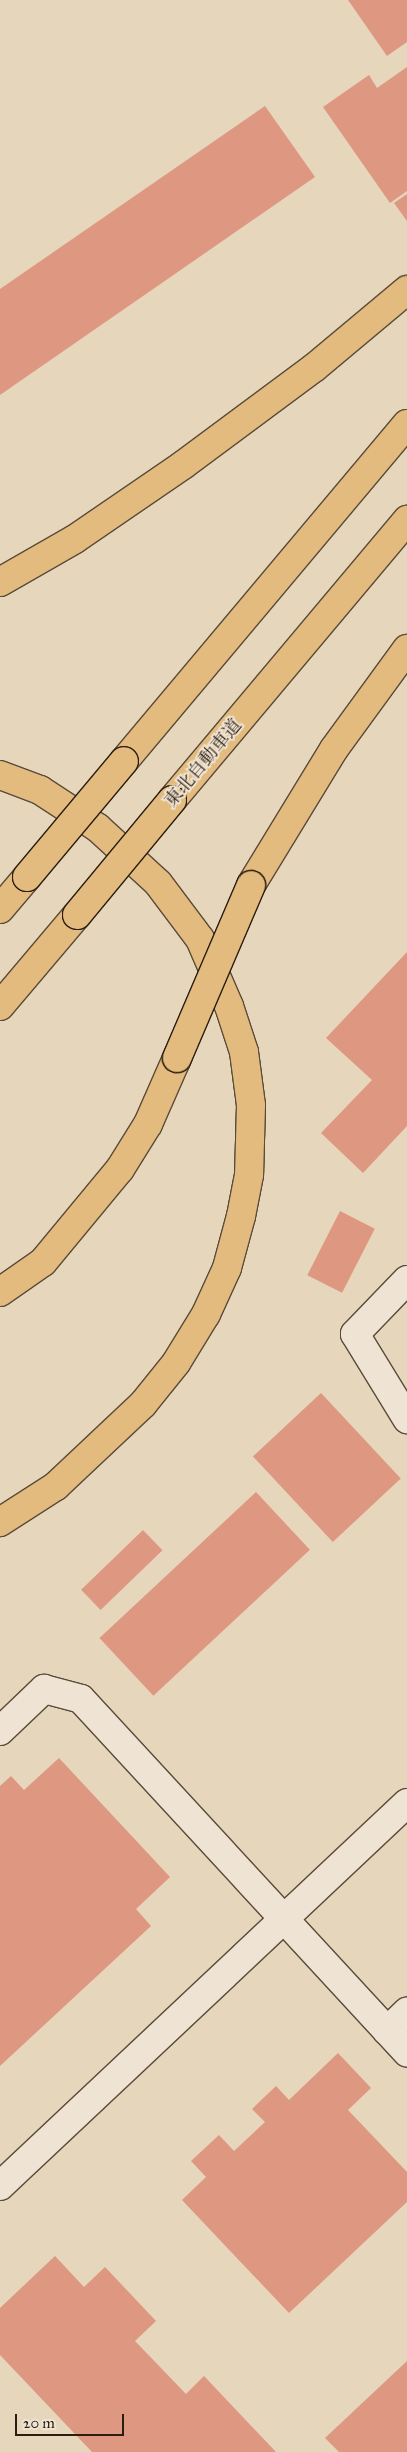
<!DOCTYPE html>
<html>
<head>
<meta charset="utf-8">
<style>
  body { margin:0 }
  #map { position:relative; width:407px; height:2452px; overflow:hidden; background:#e6d6bc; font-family:"IM FELL Great Primer","Noto Serif JP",serif }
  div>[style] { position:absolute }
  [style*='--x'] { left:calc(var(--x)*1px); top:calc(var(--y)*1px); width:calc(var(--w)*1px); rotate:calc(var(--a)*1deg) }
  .building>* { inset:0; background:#de9780; transform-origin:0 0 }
  .roads { filter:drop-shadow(1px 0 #5a4b3a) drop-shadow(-1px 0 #5a4b3a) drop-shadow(0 1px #5a4b3a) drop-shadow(0 -1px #5a4b3a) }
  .street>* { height:28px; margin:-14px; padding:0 14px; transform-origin:14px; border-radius:14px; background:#efe4d3 }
  .highway>* { height:28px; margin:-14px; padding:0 14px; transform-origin:14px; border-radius:14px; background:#e3bb7e }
  .bridges { filter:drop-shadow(1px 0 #2b1d0f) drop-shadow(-1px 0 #2b1d0f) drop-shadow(0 1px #2b1d0f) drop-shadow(0 -1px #2b1d0f) }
  .highway-bridge>* { height:28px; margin:-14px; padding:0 14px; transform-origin:14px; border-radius:14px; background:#e3bb7e }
  span { translate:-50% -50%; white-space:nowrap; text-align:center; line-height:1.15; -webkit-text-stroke:4px #efe4d3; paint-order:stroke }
  .street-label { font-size:18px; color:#2b1d0f }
  .scale { position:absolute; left:15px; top:2414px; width:109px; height:22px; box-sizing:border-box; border:2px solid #2b1d0f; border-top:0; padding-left:6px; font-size:15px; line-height:18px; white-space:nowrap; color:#2b1d0f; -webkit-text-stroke:4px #efe4d3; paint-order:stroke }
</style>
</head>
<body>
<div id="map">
  <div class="building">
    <div style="clip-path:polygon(348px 0,407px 0,407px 42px,387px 56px)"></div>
    <div style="clip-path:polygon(407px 67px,407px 191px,390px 203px,323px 107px,369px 75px,377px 88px)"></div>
    <div style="clip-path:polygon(265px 106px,315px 177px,0 395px,0 289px)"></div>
    <div style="clip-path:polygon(407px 194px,407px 221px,394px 203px)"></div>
    <div style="clip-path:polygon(407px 952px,407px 1126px,363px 1173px,321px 1133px,372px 1080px,326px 1038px)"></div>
    <div style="left:340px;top:1211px;width:39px;height:72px;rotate:27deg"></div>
    <div style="left:321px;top:1393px;width:117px;height:93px;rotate:47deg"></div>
    <div style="left:256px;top:1492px;width:79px;height:214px;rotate:47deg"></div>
    <div style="left:143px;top:1530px;width:28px;height:86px;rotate:46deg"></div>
    <div style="clip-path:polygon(59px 1758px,170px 1877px,136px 1909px,151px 1926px,0 2066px,0 1786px,11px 1776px,24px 1790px)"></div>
    <div style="clip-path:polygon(338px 2053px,371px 2088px,348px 2110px,407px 2172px,407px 2202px,289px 2313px,182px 2200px,206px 2177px,191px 2161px,219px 2135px,234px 2151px,265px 2122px,252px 2109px,276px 2086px,289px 2100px)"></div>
    <div style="clip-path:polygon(55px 2256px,84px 2287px,105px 2267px,156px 2321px,135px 2341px,186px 2394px,204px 2376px,276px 2452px,92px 2452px,0 2355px,0 2308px)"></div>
    <div style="clip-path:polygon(407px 2361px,407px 2452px,339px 2452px,325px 2438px)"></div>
  </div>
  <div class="roads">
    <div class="street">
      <div style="--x:407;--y:1280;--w:75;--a:133.9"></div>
      <div style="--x:355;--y:1334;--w:100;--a:58.5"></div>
      <div style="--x:0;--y:1731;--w:61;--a:-43.7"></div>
      <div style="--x:44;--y:1689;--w:38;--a:15"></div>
      <div style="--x:81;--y:1699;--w:481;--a:47.3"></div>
      <div style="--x:387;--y:2031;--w:28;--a:-44"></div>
      <div style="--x:0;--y:2186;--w:559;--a:-43.26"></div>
    </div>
    <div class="highway">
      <div style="--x:0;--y:582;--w:86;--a:-29.8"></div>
      <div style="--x:75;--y:539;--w:131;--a:-34.4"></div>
      <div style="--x:183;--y:465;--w:164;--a:-36.6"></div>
      <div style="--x:315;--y:367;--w:120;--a:-39.9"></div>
      <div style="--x:124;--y:761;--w:440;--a:-50"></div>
      <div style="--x:0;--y:775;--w:43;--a:20.6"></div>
      <div style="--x:40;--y:790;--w:69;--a:33.2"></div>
      <div style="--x:98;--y:828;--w:81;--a:42.5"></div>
      <div style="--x:158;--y:883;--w:70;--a:53.1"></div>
      <div style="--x:200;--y:939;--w:73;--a:66.6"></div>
      <div style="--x:229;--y:1006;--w:48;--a:71.9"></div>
      <div style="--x:244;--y:1052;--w:53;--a:82.5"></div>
      <div style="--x:251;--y:1105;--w:70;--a:91.6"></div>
      <div style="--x:249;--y:1175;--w:42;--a:101"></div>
      <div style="--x:241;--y:1216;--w:54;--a:105.1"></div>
      <div style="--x:227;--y:1268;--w:51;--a:114.5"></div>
      <div style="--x:206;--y:1314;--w:57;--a:121.5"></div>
      <div style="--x:176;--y:1363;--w:53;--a:128.8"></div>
      <div style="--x:143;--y:1404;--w:120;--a:136.7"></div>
      <div style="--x:56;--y:1486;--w:67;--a:147.3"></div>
      <div style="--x:172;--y:800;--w:366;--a:-50"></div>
      <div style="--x:251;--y:885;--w:159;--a:-58.6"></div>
      <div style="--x:334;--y:749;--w:124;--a:-53.9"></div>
      <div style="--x:0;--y:909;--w:42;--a:-49.8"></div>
      <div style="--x:0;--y:1006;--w:119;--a:-49.8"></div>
      <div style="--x:0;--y:1292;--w:52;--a:-34.9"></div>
      <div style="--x:43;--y:1262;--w:121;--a:-50.4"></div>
      <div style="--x:120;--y:1169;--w:53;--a:-58.1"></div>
      <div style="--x:148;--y:1124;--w:72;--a:-66.3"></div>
    </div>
  </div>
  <div class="bridges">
    <div class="highway-bridge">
      <div style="--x:27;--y:877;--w:151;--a:-50.1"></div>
      <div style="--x:77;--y:915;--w:149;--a:-50.4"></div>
      <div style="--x:177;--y:1058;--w:188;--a:-66.8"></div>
    </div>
  </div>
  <div class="street-label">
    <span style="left:203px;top:763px;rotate:-50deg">東北自動車道</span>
  </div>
  <div class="scale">20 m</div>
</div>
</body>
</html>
